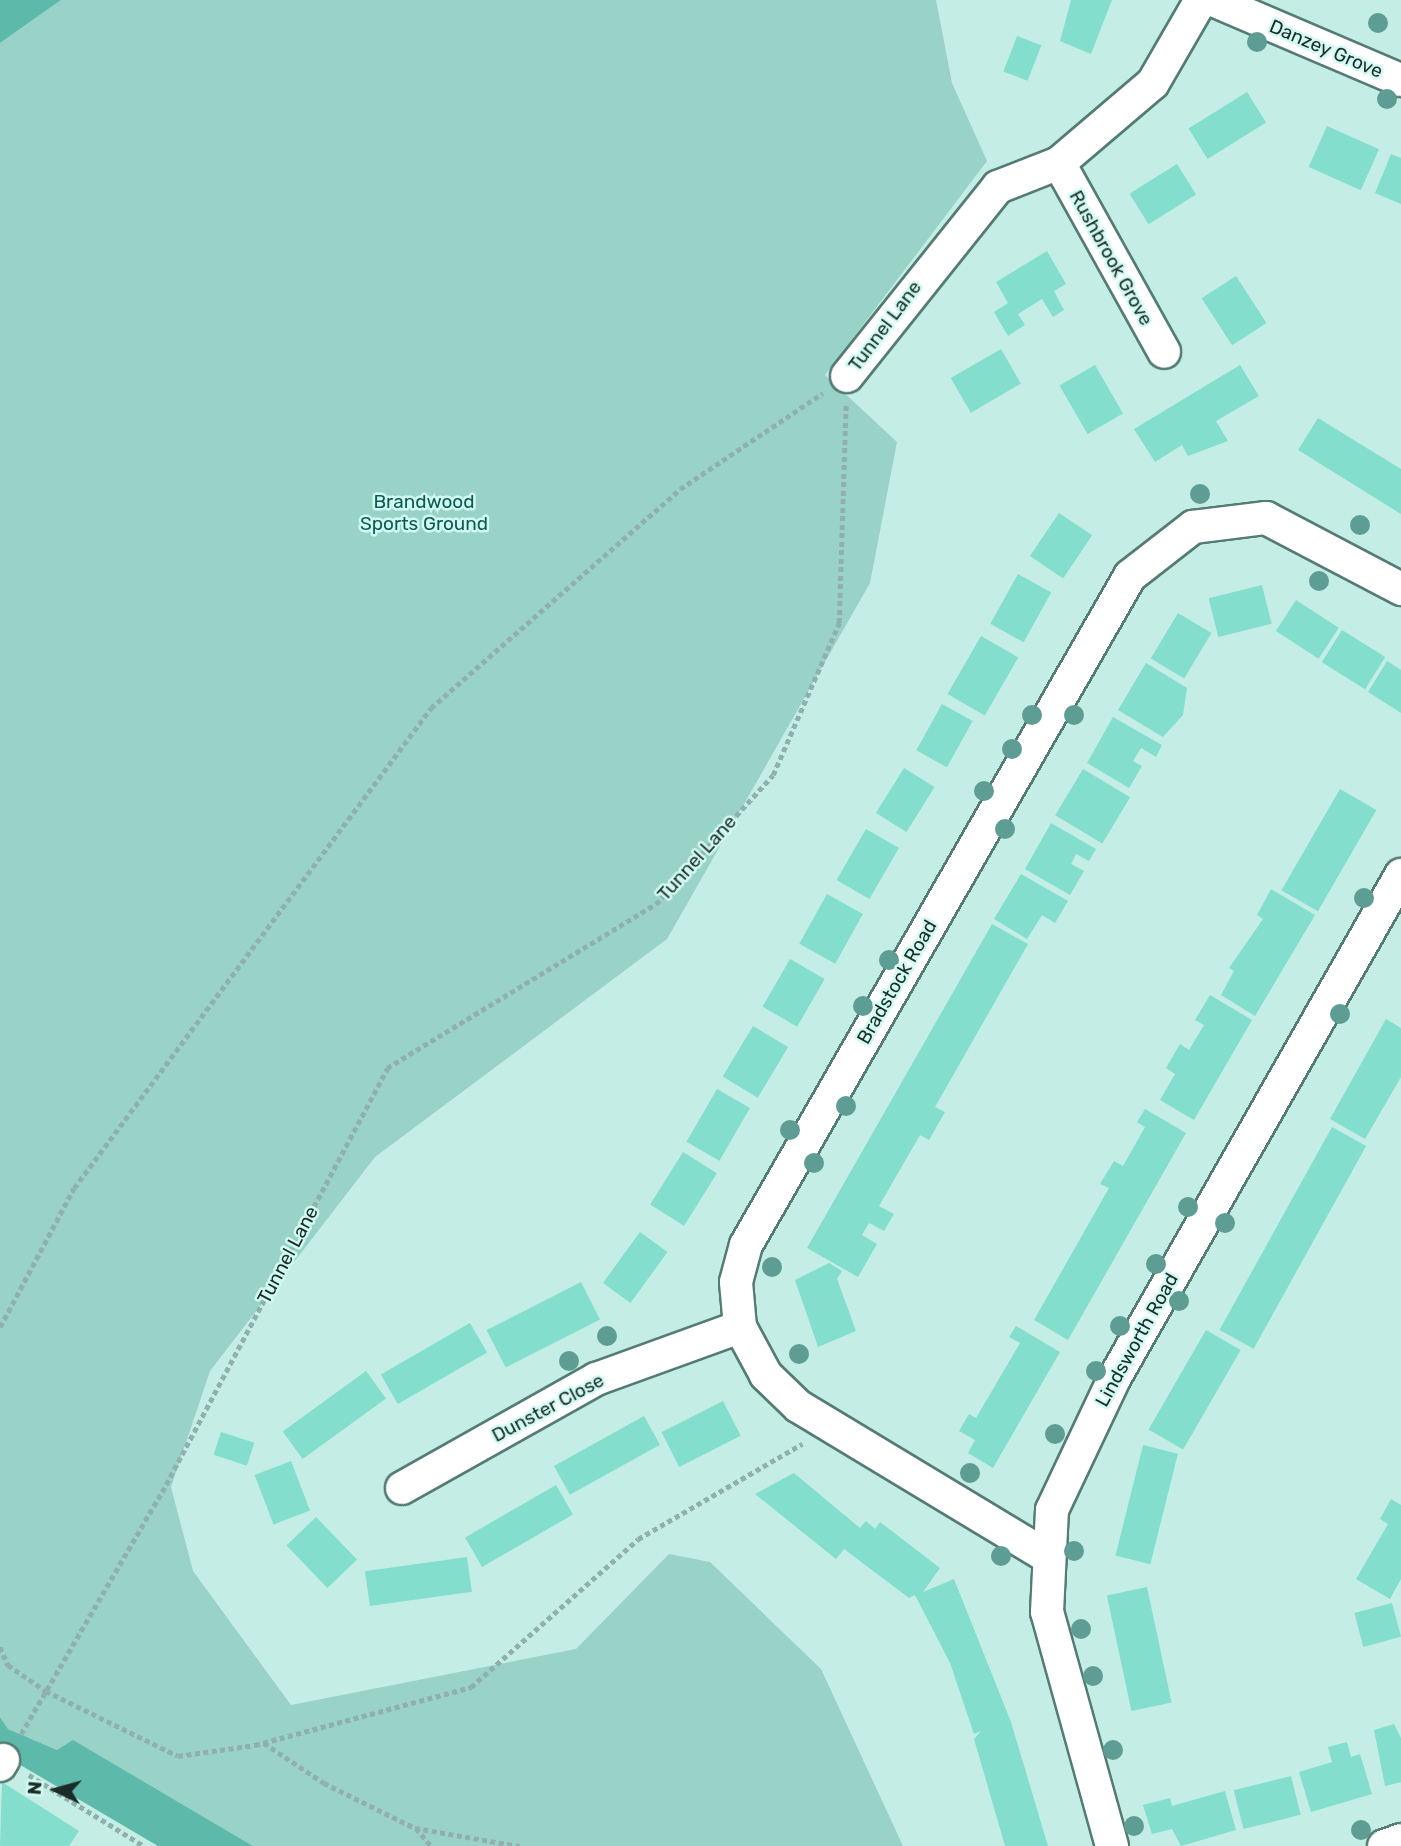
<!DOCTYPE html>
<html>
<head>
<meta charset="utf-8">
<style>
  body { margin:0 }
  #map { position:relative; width:1401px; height:1846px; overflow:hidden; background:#c4ede5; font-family:Rubik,sans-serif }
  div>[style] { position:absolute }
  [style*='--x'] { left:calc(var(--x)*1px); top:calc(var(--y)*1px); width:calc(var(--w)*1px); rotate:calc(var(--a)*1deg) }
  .green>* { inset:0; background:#99d2c7 }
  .water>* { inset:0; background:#5db9aa }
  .building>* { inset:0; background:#83dece; transform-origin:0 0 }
  .path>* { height:4.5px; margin-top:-2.25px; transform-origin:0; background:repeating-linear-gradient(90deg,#90b1ab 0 5px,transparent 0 8.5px) }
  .roads { filter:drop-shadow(2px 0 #547b74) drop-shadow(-2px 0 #547b74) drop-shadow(0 2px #547b74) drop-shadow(0 -2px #547b74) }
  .street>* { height:32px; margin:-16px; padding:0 16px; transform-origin:16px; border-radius:16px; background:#fff }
  .trees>* { width:20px; height:20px; margin:-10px; border-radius:50%; background:#5e9d94 }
  span { translate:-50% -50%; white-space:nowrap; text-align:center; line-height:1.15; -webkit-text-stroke:5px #d1fbf2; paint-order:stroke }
  .street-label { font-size:19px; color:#1b2b28 }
  .park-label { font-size:19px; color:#0b5b51 }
  .north { position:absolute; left:21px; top:1755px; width:70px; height:70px; -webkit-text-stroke:5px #d1fbf2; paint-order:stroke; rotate:275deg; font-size:19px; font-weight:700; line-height:28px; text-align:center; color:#1b2b28 }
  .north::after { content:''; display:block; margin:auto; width:24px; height:32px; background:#1b2b28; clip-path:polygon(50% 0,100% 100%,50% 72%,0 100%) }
</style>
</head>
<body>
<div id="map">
  <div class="green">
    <div style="clip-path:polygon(61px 0,936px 0,952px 83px,987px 161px,825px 375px,897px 442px,870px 583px,667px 939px,375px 1157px,210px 1371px,171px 1487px,193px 1571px,291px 1705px,576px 1649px,669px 1554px,710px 1562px,821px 1669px,903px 1846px,253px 1846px,74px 1741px,57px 1750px,8px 1729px,0 1717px,0 43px)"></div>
  </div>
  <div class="water">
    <div style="clip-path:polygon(0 0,61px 0,0 43px)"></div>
    <div style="clip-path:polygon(0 1717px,8px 1729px,57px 1750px,73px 1740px,253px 1846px,158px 1846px,0 1753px)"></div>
  </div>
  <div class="building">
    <div style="clip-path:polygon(1071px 0,1112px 0,1091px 54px,1060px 41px)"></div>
    <div style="left:1017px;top:36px;width:26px;height:38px;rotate:21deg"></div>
    <div style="left:1247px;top:92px;width:36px;height:69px;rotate:58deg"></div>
    <div style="left:1327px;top:126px;width:57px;height:45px;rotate:24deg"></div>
    <div style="clip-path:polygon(1391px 154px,1401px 158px,1401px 204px,1375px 193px)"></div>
    <div style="left:1177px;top:164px;width:36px;height:56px;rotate:58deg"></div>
    <div style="clip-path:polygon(1047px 251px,1066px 284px,1054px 291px,1064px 310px,1053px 317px,1042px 299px,1018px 314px,1025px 325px,1008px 336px,994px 312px,1008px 303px,996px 282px)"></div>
    <div style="left:1236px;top:276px;width:56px;height:41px;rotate:57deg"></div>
    <div style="left:1001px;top:349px;width:40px;height:58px;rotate:60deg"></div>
    <div style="left:1095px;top:365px;width:56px;height:41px;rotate:60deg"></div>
    <div style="clip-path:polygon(1240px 365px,1259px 396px,1216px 421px,1228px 441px,1188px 456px,1182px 445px,1155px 462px,1134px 429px)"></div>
    <div style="clip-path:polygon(1318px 418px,1401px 469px,1401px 514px,1298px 450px)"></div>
    <div style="left:1059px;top:513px;width:40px;height:52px;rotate:34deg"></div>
    <div style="left:1018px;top:574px;width:38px;height:57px;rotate:29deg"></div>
    <div style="left:1262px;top:585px;width:40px;height:55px;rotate:76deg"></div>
    <div style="left:1296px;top:600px;width:51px;height:37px;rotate:33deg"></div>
    <div style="left:1178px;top:613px;width:39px;height:53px;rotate:31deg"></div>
    <div style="left:1342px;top:630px;width:51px;height:38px;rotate:32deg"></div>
    <div style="left:981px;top:636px;width:43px;height:67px;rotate:30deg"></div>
    <div style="clip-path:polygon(1387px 661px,1401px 670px,1401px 713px,1368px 692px)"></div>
    <div style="clip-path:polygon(1146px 663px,1187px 688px,1183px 715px,1163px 737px,1118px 710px)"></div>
    <div style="left:942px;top:704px;width:35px;height:53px;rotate:29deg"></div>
    <div style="clip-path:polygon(1113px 717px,1162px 745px,1156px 757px,1141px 748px,1133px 761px,1142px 766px,1129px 788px,1087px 763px)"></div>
    <div style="left:904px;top:768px;width:36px;height:53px;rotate:32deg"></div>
    <div style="left:1083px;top:769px;width:55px;height:54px;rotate:31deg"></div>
    <div style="left:1340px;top:789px;width:42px;height:117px;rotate:30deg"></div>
    <div style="clip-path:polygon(1051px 823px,1096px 849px,1089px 861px,1076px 854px,1071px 864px,1084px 871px,1070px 895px,1025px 869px)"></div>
    <div style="left:866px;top:829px;width:38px;height:59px;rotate:30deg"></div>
    <div style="clip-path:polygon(1021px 874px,1068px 901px,1055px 923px,1042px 915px,1027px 939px,994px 919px)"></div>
    <div style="clip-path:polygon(1271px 889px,1315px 915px,1255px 1016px,1221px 995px,1234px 971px,1229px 968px,1263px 919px,1257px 915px)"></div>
    <div style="left:827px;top:894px;width:41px;height:57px;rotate:29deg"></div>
    <div style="clip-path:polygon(992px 924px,1028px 944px,935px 1107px,945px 1112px,929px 1140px,920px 1135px,879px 1206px,894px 1214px,884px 1231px,869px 1223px,862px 1235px,877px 1244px,858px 1277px,807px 1248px)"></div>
    <div style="left:790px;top:959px;width:40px;height:55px;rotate:30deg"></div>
    <div style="clip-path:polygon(1210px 995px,1252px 1020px,1194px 1120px,1160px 1100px,1175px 1074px,1166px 1068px,1180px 1044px,1189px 1050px,1204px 1025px,1195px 1020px)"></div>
    <div style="clip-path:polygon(1386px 1019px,1401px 1028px,1401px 1077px,1365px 1139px,1330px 1119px)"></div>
    <div style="left:753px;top:1026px;width:41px;height:59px;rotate:31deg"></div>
    <div style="left:717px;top:1089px;width:38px;height:61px;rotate:30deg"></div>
    <div style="clip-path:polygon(1145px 1109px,1186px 1133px,1068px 1340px,1034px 1320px,1109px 1188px,1100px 1184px,1114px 1161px,1123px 1166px,1145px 1127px,1137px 1122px)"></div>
    <div style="left:1332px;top:1127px;width:39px;height:232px;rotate:29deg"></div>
    <div style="left:683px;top:1152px;width:40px;height:62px;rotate:32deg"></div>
    <div style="left:640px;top:1232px;width:34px;height:63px;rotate:36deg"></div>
    <div style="clip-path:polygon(829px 1263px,842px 1271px,837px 1279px,856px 1331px,818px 1347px,795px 1280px)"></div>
    <div style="left:581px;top:1282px;width:42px;height:106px;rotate:63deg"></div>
    <div style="left:470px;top:1323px;width:34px;height:103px;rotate:60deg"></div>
    <div style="clip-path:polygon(1016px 1326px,1060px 1352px,993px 1468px,968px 1453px,975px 1440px,959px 1431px,969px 1414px,976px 1418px,1020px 1343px,1009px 1337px)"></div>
    <div style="left:1206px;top:1330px;width:40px;height:115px;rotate:30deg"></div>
    <div style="left:366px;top:1371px;width:34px;height:103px;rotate:54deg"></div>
    <div style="left:723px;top:1401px;width:39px;height:69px;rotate:63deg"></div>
    <div style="left:644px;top:1416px;width:33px;height:103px;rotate:61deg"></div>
    <div style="left:221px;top:1432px;width:35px;height:24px;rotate:18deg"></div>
    <div style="left:1143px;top:1445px;width:36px;height:114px;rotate:14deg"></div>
    <div style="left:291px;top:1461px;width:53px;height:39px;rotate:69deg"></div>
    <div style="clip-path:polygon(794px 1473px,860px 1528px,866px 1521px,875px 1529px,880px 1522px,940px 1568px,923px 1592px,954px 1579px,1011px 1722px,1048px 1846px,1005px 1846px,974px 1739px,981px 1731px,974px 1734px,950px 1663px,915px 1595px,909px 1598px,844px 1549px,836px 1559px,755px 1494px)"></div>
    <div style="left:556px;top:1485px;width:34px;height:105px;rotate:60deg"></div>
    <div style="clip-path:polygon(1391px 1499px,1401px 1505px,1401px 1579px,1390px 1599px,1356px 1579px,1388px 1524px,1380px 1519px)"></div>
    <div style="left:316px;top:1517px;width:59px;height:41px;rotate:46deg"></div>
    <div style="left:467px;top:1557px;width:35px;height:103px;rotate:82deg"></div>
    <div style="left:1147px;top:1587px;width:118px;height:41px;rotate:78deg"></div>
    <div style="left:1392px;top:1603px;width:35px;height:39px;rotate:75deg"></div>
    <div style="clip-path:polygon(1394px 1724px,1401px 1738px,1401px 1782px,1385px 1786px,1374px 1730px)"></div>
    <div style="clip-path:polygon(1347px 1742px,1351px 1757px,1360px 1754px,1372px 1794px,1311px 1812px,1299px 1772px,1332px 1762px,1328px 1747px)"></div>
    <div style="left:1291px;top:1776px;width:40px;height:59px;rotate:76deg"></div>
    <div style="clip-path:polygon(2px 1782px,79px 1831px,69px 1846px,0 1846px)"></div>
    <div style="clip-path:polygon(1225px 1791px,1236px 1830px,1181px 1846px,1172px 1829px,1152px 1834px,1143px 1805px,1170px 1798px,1172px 1806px)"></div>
  </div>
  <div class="path">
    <div style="--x:0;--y:1327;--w:157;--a:-62"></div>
    <div style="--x:74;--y:1188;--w:598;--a:-53.36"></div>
    <div style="--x:431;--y:708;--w:332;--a:-41.3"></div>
    <div style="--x:680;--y:489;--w:172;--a:-33.9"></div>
    <div style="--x:0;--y:1647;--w:20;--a:66"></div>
    <div style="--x:8;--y:1665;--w:46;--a:34.4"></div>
    <div style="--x:46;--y:1691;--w:147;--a:26.2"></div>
    <div style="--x:178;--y:1756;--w:78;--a:-8.1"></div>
    <div style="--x:255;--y:1745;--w:224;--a:-15"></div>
    <div style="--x:471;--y:1687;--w:223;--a:-41.5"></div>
    <div style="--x:638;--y:1539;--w:190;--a:-30.1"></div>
    <div style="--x:21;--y:1734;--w:280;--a:-59.8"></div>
    <div style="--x:162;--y:1492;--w:480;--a:-62"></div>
    <div style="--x:387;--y:1068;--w:315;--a:-31.4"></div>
    <div style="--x:656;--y:904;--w:174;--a:-47.8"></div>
    <div style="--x:773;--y:775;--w:166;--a:-66.5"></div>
    <div style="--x:839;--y:623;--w:219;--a:-88.2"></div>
    <div style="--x:264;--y:1743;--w:72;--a:33.7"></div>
    <div style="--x:324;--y:1783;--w:102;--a:26.3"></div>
    <div style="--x:415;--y:1828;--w:106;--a:9.8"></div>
    <div style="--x:29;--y:1775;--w:135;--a:31.7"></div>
    <div style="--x:416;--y:1828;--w:23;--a:50"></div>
  </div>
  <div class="roads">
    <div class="street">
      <div style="--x:1213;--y:0;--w:204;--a:23.1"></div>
      <div style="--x:1059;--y:163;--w:216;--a:60.9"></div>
      <div style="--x:847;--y:376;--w:242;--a:-51.4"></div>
      <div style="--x:998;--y:187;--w:66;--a:-21.5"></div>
      <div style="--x:1059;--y:163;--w:123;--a:-40.4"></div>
      <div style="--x:1153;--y:83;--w:96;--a:-60"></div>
      <div style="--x:402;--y:1488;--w:223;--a:-29.3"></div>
      <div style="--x:596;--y:1379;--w:153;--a:-19.9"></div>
      <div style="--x:1045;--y:1555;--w:288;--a:-148.9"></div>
      <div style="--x:798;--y:1406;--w:45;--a:-135.9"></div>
      <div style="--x:766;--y:1375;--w:55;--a:-118.4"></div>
      <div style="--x:740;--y:1327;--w:45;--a:-95.1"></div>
      <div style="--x:736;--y:1282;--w:38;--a:-75"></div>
      <div style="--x:746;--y:1245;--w:771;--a:-60.14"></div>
      <div style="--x:1130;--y:576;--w:80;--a:-37.9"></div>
      <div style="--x:1193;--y:527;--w:74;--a:-7"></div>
      <div style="--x:1266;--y:518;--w:153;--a:27.7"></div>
      <div style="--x:0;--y:1765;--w:6;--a:-59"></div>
      <div style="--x:1112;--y:1846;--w:243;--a:-105.5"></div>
      <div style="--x:1047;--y:1612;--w:102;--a:-87.2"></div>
      <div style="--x:1052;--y:1510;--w:147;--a:-64.7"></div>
      <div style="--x:1115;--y:1377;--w:578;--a:-60.33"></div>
      <div style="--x:1384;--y:1846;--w:18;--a:-19"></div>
    </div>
  </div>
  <div class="trees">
    <div style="left:1378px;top:23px"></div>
    <div style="left:1257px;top:42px"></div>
    <div style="left:1387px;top:99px"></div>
    <div style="left:1200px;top:494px"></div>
    <div style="left:1360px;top:525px"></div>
    <div style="left:1319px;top:581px"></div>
    <div style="left:1032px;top:715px"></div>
    <div style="left:1074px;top:715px"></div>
    <div style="left:1012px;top:749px"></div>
    <div style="left:984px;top:791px"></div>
    <div style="left:1005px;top:829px"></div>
    <div style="left:1364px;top:898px"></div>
    <div style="left:889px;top:960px"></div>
    <div style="left:863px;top:1006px"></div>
    <div style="left:1340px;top:1014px"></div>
    <div style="left:846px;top:1106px"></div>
    <div style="left:790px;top:1130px"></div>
    <div style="left:814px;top:1163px"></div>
    <div style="left:1188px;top:1207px"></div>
    <div style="left:1225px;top:1223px"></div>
    <div style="left:1156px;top:1264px"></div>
    <div style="left:772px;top:1267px"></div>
    <div style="left:1179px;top:1301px"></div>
    <div style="left:1120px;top:1326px"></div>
    <div style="left:607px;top:1336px"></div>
    <div style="left:799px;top:1354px"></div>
    <div style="left:569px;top:1361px"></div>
    <div style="left:1096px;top:1371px"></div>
    <div style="left:1055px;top:1434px"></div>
    <div style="left:970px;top:1473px"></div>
    <div style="left:1074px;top:1551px"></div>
    <div style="left:1001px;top:1556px"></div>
    <div style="left:1081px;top:1629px"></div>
    <div style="left:1093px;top:1676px"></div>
    <div style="left:1113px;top:1750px"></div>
    <div style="left:1134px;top:1826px"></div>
    <div style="left:1361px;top:1830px"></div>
  </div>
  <div class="street-label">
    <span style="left:1326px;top:49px;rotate:23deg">Danzey Grove</span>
    <span style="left:1111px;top:258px;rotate:61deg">Rushbrook Grove</span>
    <span style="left:885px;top:326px;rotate:-53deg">Tunnel Lane</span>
    <span style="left:697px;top:858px;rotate:-48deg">Tunnel Lane</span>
    <span style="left:897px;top:982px;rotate:-60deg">Bradstock Road</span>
    <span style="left:288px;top:1255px;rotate:-62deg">Tunnel Lane</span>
    <span style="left:1137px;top:1340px;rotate:-61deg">Lindsworth Road</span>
    <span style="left:548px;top:1408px;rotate:-28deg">Dunster Close</span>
  </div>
  <div class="park-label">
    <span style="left:424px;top:513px">Brandwood<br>Sports Ground</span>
  </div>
  <div class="north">N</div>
</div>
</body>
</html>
